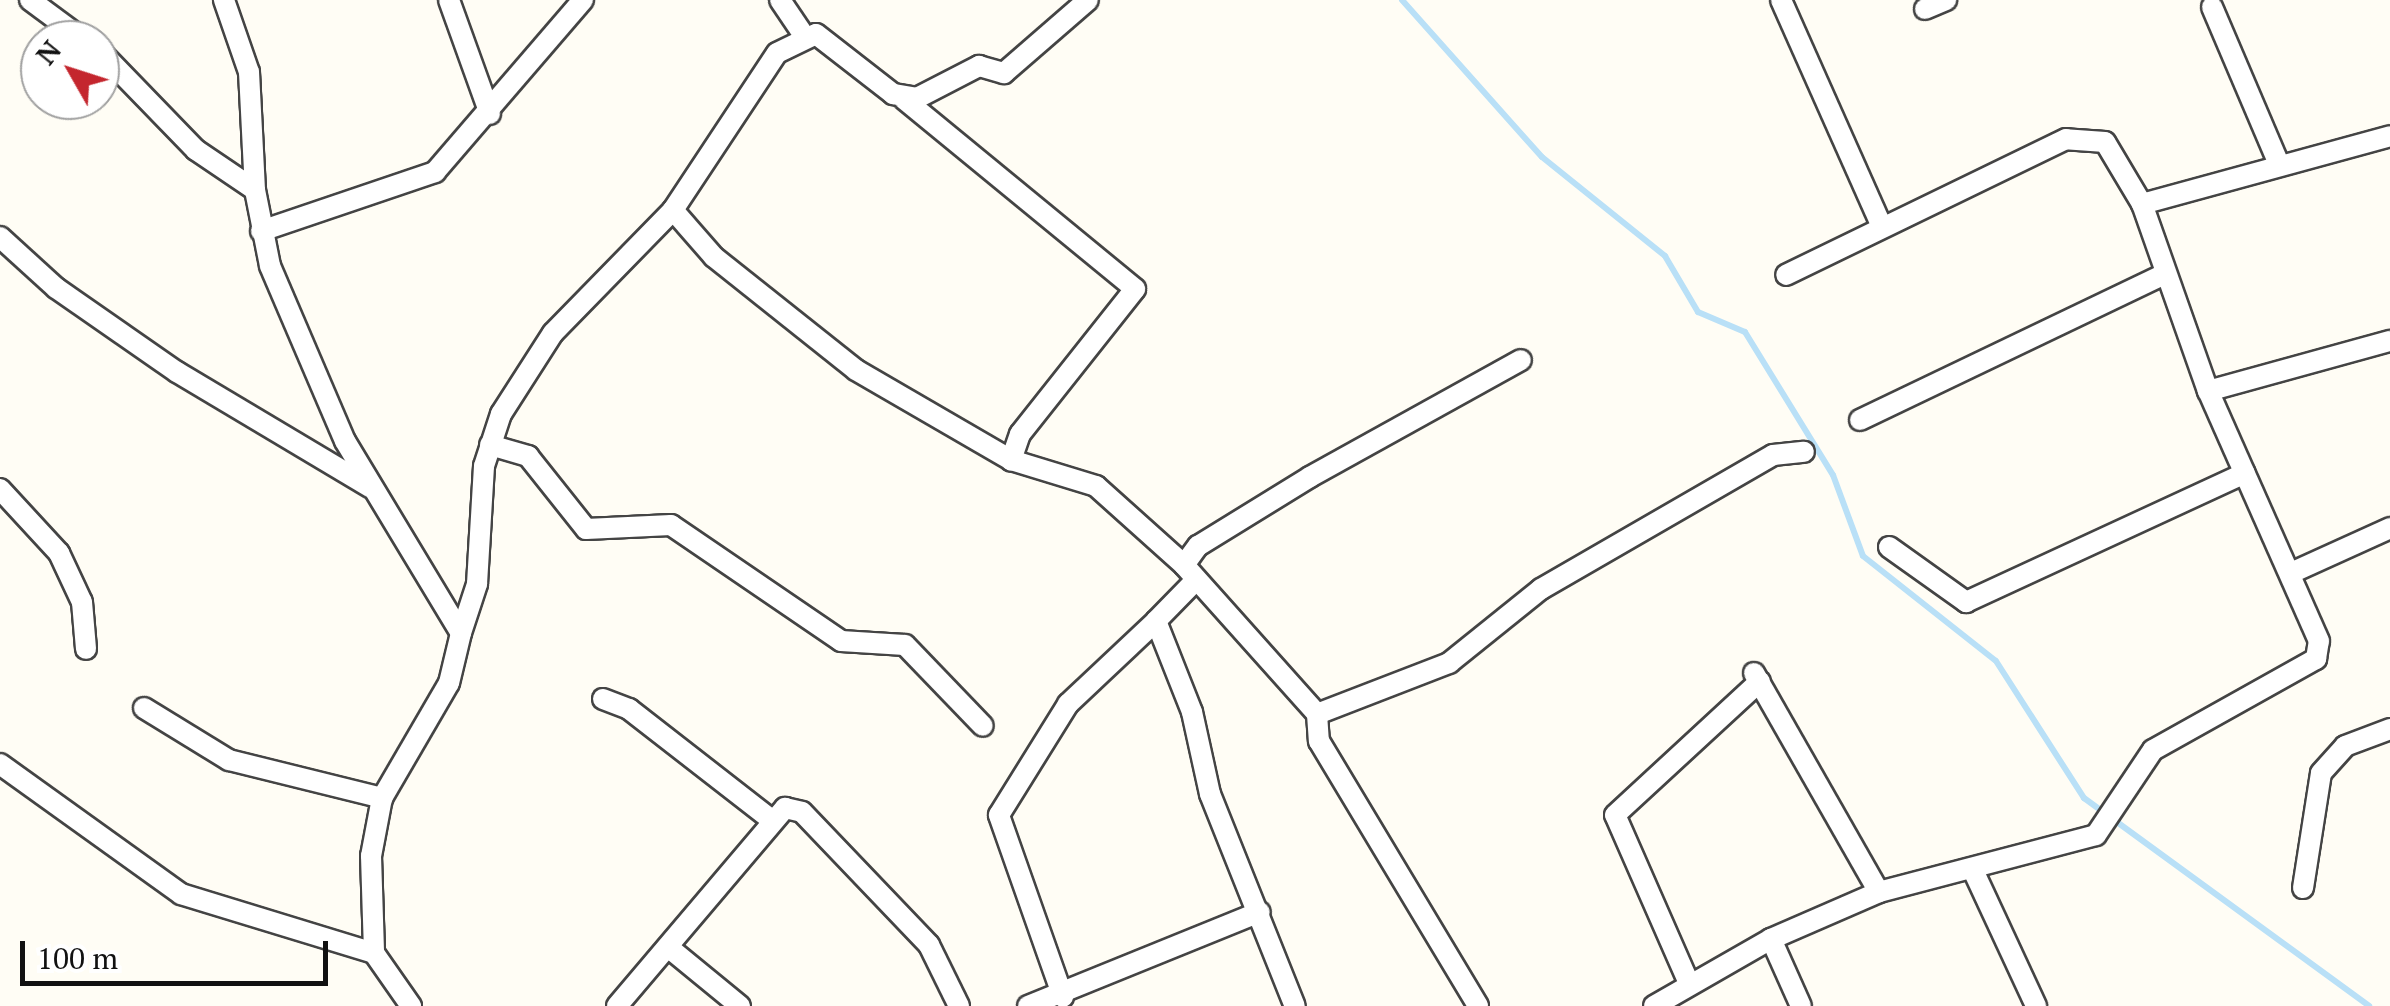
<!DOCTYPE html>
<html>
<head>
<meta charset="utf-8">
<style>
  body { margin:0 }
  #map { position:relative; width:2390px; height:1006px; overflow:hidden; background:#fffdf5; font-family:"PT Serif",serif }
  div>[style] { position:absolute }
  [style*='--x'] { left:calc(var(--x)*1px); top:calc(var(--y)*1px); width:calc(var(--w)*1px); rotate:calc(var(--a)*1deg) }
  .stream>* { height:6px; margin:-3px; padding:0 3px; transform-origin:3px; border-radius:3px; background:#b9e0f7 }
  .roads { filter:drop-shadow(2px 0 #444) drop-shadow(-2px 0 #444) drop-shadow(0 2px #444) drop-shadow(0 -2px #444) }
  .minor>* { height:20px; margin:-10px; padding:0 10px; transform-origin:10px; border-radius:10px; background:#fff }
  span { translate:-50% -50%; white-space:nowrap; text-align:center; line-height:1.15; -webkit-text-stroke:10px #fff; paint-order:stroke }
  .north { position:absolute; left:20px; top:20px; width:100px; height:100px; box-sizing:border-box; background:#fff; border:2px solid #a0a0a0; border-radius:50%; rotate:309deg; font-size:28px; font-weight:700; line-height:40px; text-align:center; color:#111 }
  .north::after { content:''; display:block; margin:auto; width:35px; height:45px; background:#c4262e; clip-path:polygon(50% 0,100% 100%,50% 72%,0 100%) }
  .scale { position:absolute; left:20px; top:941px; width:308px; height:45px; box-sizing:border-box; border:5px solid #111; border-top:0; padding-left:12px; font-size:30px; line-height:35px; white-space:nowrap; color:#111; -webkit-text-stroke:8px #fff; paint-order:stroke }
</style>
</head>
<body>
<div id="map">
  <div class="stream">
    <div style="--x:1402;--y:0;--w:210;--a:48.3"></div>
    <div style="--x:1542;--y:157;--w:158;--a:38.8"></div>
    <div style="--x:1665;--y:256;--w:65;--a:59.5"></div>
    <div style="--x:1698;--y:312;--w:51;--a:23.1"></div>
    <div style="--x:1745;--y:332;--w:168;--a:58.4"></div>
    <div style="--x:1833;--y:475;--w:86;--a:69.7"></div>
    <div style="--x:1863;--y:556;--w:169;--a:38.3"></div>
    <div style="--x:1996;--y:661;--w:163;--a:57.3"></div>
    <div style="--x:2084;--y:798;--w:353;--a:36.1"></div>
  </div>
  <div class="roads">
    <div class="minor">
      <div style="--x:30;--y:0;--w:67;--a:36.5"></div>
      <div style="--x:224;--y:0;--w:76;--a:70.9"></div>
      <div style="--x:249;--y:72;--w:118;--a:87.1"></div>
      <div style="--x:255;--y:190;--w:77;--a:78.8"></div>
      <div style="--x:270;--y:266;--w:190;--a:66.8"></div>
      <div style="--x:345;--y:441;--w:224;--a:58.9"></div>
      <div style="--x:461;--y:633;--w:51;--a:103.5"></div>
      <div style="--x:449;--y:683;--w:133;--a:120.2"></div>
      <div style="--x:382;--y:798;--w:59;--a:100.7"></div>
      <div style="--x:371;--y:856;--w:97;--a:88.2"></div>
      <div style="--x:374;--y:953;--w:65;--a:55.1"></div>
      <div style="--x:449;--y:0;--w:121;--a:70.2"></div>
      <div style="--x:780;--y:0;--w:40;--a:56"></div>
      <div style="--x:1781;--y:0;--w:248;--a:66"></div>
      <div style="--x:2212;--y:7;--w:168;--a:66.9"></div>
      <div style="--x:1925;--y:9;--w:23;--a:-23"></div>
      <div style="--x:100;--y:51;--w:138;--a:45.9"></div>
      <div style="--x:196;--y:150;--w:71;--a:34.1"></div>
      <div style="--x:904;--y:99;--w:299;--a:39.4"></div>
      <div style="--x:1135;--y:289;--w:185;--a:128.4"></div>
      <div style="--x:1020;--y:434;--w:28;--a:109"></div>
      <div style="--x:2142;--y:204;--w:257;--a:-15.3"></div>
      <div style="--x:673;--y:210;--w:62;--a:48.9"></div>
      <div style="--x:714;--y:257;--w:181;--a:38.5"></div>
      <div style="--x:856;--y:370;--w:179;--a:30.1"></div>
      <div style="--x:1011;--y:460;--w:89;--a:17"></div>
      <div style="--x:1096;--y:486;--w:118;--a:41.9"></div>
      <div style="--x:1184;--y:565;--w:200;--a:48.2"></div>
      <div style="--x:1317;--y:714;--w:27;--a:86"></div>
      <div style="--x:1319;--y:741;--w:309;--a:59"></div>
      <div style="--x:261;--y:231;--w:184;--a:-18.7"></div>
      <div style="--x:435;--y:172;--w:227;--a:-49.3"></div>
      <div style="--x:0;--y:237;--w:76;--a:42.3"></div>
      <div style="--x:56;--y:288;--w:147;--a:34.8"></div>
      <div style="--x:177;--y:372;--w:225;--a:30.8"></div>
      <div style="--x:2208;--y:391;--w:189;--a:-15.4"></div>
      <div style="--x:1860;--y:420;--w:336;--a:-25.6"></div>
      <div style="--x:490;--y:445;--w:40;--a:16"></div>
      <div style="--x:528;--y:456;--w:93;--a:51.5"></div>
      <div style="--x:586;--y:529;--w:85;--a:-2.7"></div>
      <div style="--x:671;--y:525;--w:206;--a:34.3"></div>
      <div style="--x:841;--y:641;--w:64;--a:3.6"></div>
      <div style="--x:905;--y:645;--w:112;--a:46.1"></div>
      <div style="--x:0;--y:489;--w:87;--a:47.3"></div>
      <div style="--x:59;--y:553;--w:54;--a:64.9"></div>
      <div style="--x:82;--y:602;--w:47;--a:85.1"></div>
      <div style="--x:1889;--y:547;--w:95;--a:35.5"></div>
      <div style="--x:1966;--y:602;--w:307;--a:-24.8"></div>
      <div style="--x:1184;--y:565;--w:24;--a:-54"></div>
      <div style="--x:1198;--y:546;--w:132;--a:-31.6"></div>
      <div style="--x:1310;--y:477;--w:241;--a:-29"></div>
      <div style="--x:2291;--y:573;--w:109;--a:-24.4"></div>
      <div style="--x:1196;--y:580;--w:57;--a:134.3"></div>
      <div style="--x:1156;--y:621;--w:98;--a:68.4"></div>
      <div style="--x:1192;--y:712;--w:84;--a:77.6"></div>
      <div style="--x:1210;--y:794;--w:228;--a:68.2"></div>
      <div style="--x:461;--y:633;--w:52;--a:-71.9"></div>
      <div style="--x:477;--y:584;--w:118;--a:-86.6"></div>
      <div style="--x:484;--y:466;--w:55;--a:-71.9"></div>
      <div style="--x:501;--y:414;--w:96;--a:-57.3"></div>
      <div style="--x:553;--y:333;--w:172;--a:-45.7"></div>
      <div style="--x:673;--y:210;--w:188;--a:-56.5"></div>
      <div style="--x:777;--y:53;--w:43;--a:-26"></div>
      <div style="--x:816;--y:34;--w:98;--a:37.9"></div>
      <div style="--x:893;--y:94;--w:24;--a:9"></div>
      <div style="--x:917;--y:98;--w:70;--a:-27.3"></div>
      <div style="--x:979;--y:66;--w:26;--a:16"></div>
      <div style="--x:1004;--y:73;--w:111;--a:-41"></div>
      <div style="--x:1754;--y:673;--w:252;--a:60.3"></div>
      <div style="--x:603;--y:699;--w:28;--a:21"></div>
      <div style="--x:629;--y:709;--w:177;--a:37.9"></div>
      <div style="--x:144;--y:708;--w:100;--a:31.5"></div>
      <div style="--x:229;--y:760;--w:158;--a:13.9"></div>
      <div style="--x:1317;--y:714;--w:142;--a:-21.1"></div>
      <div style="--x:1449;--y:663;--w:118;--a:-38.8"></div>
      <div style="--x:1541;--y:589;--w:268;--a:-30"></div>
      <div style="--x:1773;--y:455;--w:31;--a:-6"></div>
      <div style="--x:0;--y:764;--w:223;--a:35.7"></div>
      <div style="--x:181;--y:894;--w:202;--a:17"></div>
      <div style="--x:1973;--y:870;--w:150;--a:65.1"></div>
      <div style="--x:2303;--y:888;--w:116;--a:-81.1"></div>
      <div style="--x:2321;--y:773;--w:36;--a:-48"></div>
      <div style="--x:2345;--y:746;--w:48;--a:-20.7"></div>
      <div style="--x:1771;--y:939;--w:73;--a:65.9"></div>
      <div style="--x:668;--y:947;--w:93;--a:39.3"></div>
      <div style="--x:1688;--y:981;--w:181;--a:-113.7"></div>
      <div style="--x:1615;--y:815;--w:197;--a:-42.7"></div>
      <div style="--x:1063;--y:997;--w:193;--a:-109.4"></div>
      <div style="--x:999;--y:815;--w:131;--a:-58.1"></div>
      <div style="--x:1068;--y:704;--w:121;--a:-43.3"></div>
      <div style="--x:617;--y:1006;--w:260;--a:-49.7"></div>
      <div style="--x:785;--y:808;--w:17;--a:13"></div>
      <div style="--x:802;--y:812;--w:184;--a:46.3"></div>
      <div style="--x:929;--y:945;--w:68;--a:63.8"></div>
      <div style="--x:1028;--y:1006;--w:250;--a:-22.1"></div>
      <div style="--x:1654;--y:1006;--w:135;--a:-29.8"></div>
      <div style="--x:1771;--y:939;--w:118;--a:-23.5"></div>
      <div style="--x:1879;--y:892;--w:224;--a:-14.7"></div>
      <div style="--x:2096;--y:835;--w:102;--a:-56.2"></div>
      <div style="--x:2153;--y:750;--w:187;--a:-29.2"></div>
      <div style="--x:2316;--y:659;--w:18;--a:-81"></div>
      <div style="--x:2319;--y:641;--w:274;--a:-113.9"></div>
      <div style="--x:2208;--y:391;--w:198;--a:-109.4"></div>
      <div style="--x:2142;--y:204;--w:72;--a:-120.8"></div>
      <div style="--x:2105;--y:142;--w:39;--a:-176"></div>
      <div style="--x:2066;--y:139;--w:311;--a:154.1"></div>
    </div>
  </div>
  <div class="north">N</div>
  <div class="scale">100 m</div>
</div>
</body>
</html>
